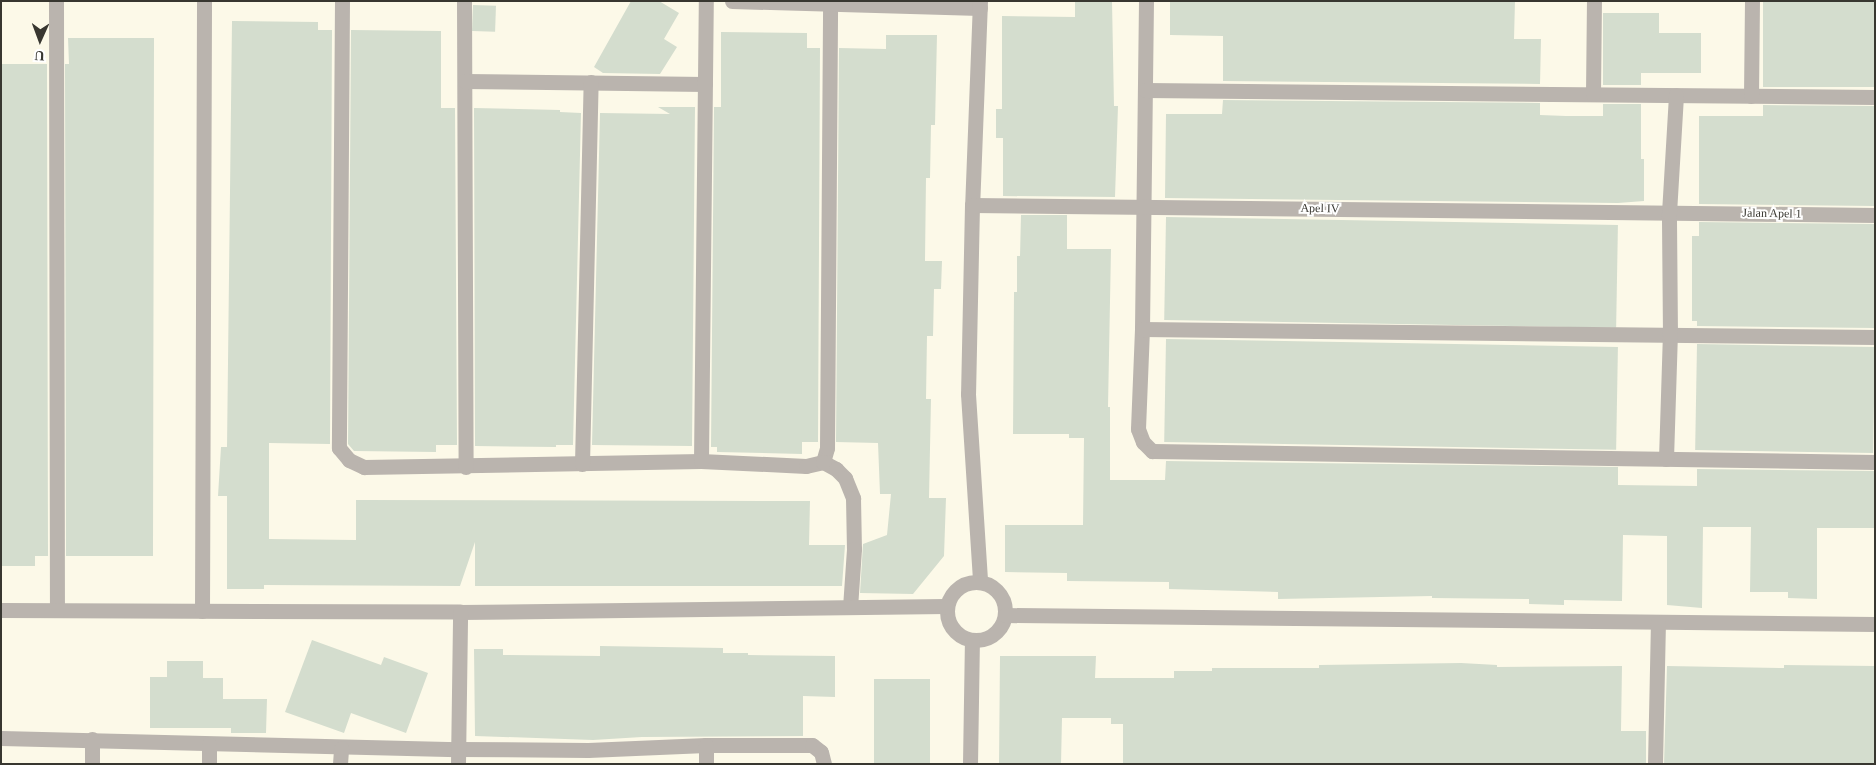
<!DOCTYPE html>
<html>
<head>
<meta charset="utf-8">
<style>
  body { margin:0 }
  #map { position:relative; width:1876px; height:765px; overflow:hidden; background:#fcf9e8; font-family:"Times New Roman",serif }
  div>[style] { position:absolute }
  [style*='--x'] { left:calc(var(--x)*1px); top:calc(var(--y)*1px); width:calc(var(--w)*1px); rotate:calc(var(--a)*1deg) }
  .building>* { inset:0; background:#d4ddce; transform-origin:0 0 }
  .minor>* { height:15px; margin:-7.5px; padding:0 7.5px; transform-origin:7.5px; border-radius:7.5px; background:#bab4ae }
  .minor>.ring { margin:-7.5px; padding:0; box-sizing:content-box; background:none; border:15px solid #bab4ae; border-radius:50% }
  span { translate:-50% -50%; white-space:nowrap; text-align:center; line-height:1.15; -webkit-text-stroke:4px #fff; paint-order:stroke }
  .street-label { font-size:12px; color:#383730 }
  .frame { position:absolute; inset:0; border:2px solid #383730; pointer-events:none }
  .north { position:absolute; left:15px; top:15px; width:50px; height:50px; -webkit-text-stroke:4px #fff; paint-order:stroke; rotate:182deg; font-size:14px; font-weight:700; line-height:20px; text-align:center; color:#383730 }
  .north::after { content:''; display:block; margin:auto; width:18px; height:22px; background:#383730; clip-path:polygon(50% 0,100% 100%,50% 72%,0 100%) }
</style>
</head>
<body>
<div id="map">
  <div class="building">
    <div style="clip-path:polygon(631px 1px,659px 1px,679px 13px,664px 39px,677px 47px,660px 74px,603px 73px,594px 67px)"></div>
    <div style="clip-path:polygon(1075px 1px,1112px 1px,1114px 106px,1118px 106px,1115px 197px,1003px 196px,1003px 138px,996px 138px,996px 109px,1002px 109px,1002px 16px,1075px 17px)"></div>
    <div style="clip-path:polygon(1170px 1px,1515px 1px,1514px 39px,1541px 39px,1540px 84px,1223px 81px,1223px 36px,1170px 35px)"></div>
    <div style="left:1763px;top:1px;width:112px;height:86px"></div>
    <div style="left:473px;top:5px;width:23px;height:26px;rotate:2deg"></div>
    <div style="clip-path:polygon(1603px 13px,1659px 13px,1659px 33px,1701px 33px,1701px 73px,1641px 73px,1641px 85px,1603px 85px)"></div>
    <div style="clip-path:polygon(232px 21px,318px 22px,318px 30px,332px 30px,330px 444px,269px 443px,269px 539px,356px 540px,356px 500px,810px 501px,809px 545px,845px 545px,842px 586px,475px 586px,475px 542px,460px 586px,264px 585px,264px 589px,227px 589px,227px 496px,218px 496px,221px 447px,227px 447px)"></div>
    <div style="clip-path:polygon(351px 30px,441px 31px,441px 108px,455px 108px,457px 445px,436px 445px,436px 452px,354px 451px,348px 444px)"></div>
    <div style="clip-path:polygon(721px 32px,807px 33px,807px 48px,820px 48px,818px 442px,802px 442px,802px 454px,717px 452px,717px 447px,711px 447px,714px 107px,721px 107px)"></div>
    <div style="clip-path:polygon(886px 35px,937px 35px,935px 125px,931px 125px,930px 178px,926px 178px,925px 261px,942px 261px,941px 289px,934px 289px,933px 336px,927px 336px,926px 399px,931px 399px,929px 498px,946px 498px,944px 556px,913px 594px,860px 593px,863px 544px,887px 535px,891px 494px,880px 494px,878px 443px,836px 442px,839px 48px,886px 49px)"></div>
    <div style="clip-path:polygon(68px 38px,154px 38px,153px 556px,66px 556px,65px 64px,69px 64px)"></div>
    <div style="clip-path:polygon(1px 64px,47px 64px,48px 556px,35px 556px,35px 566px,1px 566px)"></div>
    <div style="clip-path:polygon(1223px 100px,1540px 103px,1540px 115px,1566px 116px,1603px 116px,1603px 104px,1641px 104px,1641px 159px,1644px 159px,1644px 201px,1618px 203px,1165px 198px,1166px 114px,1222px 114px)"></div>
    <div style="clip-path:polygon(1763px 105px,1875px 106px,1875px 206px,1699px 204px,1699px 116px,1763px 116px)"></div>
    <div style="clip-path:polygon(658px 107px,695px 107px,692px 446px,592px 445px,600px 113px,670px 114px)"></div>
    <div style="clip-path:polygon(474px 108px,560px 110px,560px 112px,581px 113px,573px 445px,556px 445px,556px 447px,475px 446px)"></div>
    <div style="clip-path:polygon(1021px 215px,1067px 215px,1067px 249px,1111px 249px,1108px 407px,1110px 407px,1110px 480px,1165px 480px,1166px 461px,1618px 467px,1618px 485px,1697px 486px,1697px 469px,1875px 471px,1875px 528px,1817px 528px,1817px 599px,1788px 598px,1788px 592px,1750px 592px,1751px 527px,1703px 527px,1702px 608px,1667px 605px,1667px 536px,1623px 535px,1622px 601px,1564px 600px,1564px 605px,1529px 604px,1529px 599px,1432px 598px,1432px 596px,1278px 599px,1278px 592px,1169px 589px,1169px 582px,1067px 581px,1067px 573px,1005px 572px,1005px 525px,1083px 525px,1084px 438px,1069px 438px,1069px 434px,1013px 434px,1014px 292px,1017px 292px,1017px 256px,1020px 256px)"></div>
    <div style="left:1166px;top:217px;width:452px;height:103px;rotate:1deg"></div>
    <div style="clip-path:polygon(1699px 222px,1875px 224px,1875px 328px,1697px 326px,1697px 321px,1692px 321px,1692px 236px,1699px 236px)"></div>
    <div style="left:1166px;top:339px;width:452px;height:103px;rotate:1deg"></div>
    <div style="left:1697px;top:344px;width:178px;height:106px;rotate:1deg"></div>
    <div style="clip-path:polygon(312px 640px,381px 665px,384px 657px,428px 673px,406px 733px,351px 713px,344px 733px,285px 712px)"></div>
    <div style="clip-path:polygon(600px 646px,723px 648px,723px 653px,748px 653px,748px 655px,835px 656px,835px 697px,803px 696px,803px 736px,642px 737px,593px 740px,475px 736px,474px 649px,503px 649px,503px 655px,600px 656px)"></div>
    <div style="clip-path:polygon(1000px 656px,1096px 656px,1095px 678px,1174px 678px,1174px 671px,1212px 671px,1212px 668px,1319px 668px,1319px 665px,1461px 663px,1497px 665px,1497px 667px,1622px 666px,1621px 731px,1646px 731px,1646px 764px,1123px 764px,1123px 724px,1111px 724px,1111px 718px,1062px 718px,1061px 764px,999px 764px)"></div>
    <div style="clip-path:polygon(167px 661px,203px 661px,203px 678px,223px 678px,223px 699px,267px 699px,266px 733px,231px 733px,231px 728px,150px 728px,150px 677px,167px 677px)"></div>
    <div style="clip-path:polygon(1784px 665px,1875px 666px,1875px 764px,1664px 764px,1667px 666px,1784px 668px)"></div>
    <div style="left:874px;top:679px;width:56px;height:85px"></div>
  </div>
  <div class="minor">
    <div style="--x:56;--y:1;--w:609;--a:89.91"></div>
    <div style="--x:342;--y:1;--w:447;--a:90.4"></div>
    <div style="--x:339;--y:448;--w:16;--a:50"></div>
    <div style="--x:349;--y:460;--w:17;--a:25"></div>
    <div style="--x:364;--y:467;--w:337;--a:-1"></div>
    <div style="--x:701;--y:461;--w:105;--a:2.7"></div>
    <div style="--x:806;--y:466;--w:17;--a:-13"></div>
    <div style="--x:823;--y:462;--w:15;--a:-74"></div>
    <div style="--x:827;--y:448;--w:447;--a:-89.6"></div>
    <div style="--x:464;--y:1;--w:466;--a:89.8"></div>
    <div style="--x:732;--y:1;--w:248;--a:1.6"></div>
    <div style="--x:980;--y:1;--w:204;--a:92.2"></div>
    <div style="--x:972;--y:205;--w:189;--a:91.2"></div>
    <div style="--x:968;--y:394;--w:188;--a:86.3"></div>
    <div style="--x:1146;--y:1;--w:328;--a:90.7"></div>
    <div style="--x:1142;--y:329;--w:100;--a:92.3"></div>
    <div style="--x:1138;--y:429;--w:14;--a:69"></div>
    <div style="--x:1143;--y:442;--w:13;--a:45"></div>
    <div style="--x:1152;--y:451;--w:723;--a:0.87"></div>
    <div style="--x:465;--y:81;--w:240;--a:0.7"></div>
    <div style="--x:1145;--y:90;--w:730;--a:0.55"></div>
    <div style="--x:1593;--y:94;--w:93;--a:-89.4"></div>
    <div style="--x:1751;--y:96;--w:95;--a:-89.4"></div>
    <div style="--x:972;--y:205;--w:903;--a:0.63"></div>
    <div style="--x:1142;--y:329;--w:733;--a:0.63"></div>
    <div style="--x:1666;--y:459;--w:124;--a:-88.2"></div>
    <div style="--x:1670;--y:335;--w:122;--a:-90.5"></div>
    <div style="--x:1669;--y:213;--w:118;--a:-86.6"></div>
    <div style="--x:701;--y:461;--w:460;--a:-89.4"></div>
    <div style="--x:823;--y:462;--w:15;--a:28"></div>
    <div style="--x:836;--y:469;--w:13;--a:45"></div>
    <div style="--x:845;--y:478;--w:22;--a:68"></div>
    <div style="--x:853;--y:498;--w:51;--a:88.9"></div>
    <div style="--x:854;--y:549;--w:58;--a:93.9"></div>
    <div style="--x:582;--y:464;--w:382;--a:-88.7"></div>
    <div class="ring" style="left:947px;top:582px;width:43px;height:43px"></div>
    <div style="--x:1;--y:610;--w:459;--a:0.2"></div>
    <div style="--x:460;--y:612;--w:486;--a:-0.7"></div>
    <div style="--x:202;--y:611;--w:610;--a:-89.81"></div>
    <div style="--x:1005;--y:615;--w:870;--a:0.59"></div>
    <div style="--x:1;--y:738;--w:457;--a:1.4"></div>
    <div style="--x:458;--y:749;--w:130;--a:0.4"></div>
    <div style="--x:588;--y:750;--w:118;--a:-2.4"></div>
    <div style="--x:706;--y:745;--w:106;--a:0"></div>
    <div style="--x:812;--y:745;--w:11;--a:38"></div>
    <div style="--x:821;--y:752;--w:12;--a:76"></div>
    <div style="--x:92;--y:764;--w:25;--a:-90"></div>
    <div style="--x:209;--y:764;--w:20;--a:-90"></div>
    <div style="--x:340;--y:764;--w:16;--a:-86"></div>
    <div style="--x:458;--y:764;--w:152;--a:-89.2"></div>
    <div style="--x:706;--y:764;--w:19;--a:-90"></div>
    <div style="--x:970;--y:764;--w:124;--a:-89.1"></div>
    <div style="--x:1655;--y:764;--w:142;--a:-88.8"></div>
  </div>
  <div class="street-label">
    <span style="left:1320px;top:209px;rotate:1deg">Apel IV</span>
    <span style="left:1772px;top:214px;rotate:1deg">Jalan Apel 1</span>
  </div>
  <div class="frame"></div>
  <div class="north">U</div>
</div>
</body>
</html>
